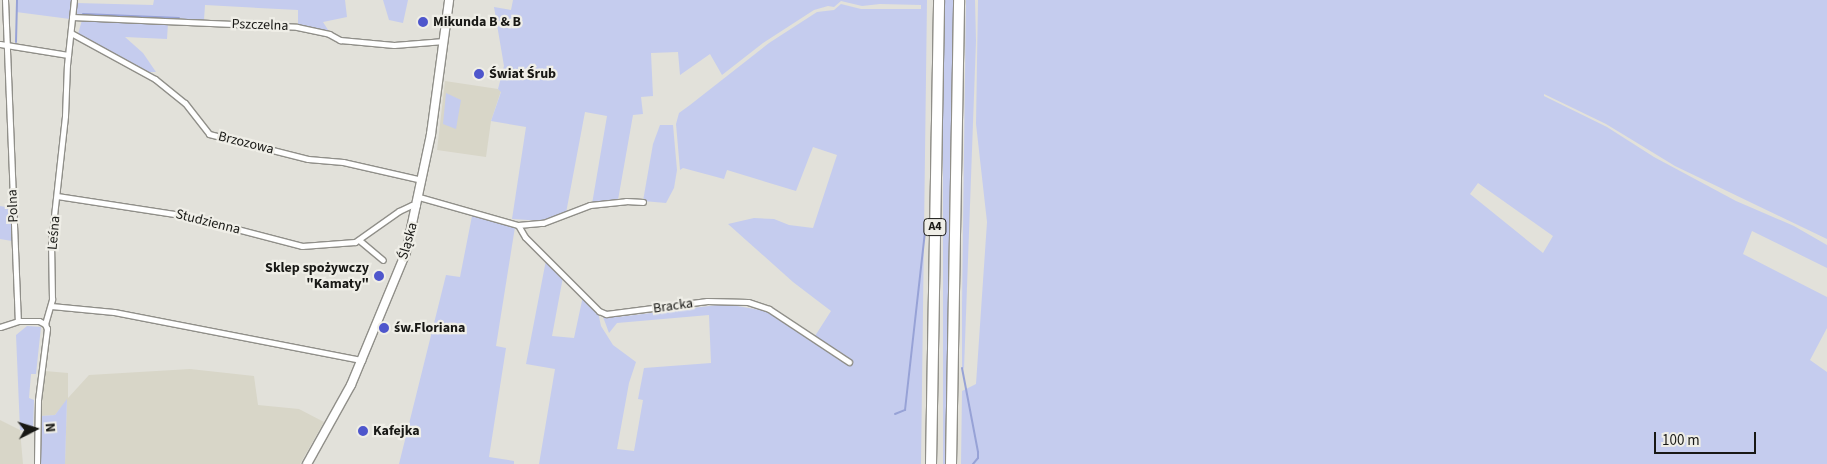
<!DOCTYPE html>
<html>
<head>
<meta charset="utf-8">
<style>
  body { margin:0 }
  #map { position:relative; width:1827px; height:464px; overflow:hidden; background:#e2e1da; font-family:"Source Sans 3",sans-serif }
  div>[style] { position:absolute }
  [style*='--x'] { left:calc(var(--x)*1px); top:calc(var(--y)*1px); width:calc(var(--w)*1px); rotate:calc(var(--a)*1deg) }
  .built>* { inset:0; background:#d8d6c8 }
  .green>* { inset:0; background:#c5ccee; transform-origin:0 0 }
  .stream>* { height:2px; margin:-1px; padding:0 1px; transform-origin:1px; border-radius:1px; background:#97a2d6 }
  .roads { filter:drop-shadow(1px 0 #908f89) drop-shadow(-1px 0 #908f89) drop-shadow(0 1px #908f89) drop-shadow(0 -1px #908f89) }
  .street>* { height:5px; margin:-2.5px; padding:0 2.5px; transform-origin:2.5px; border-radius:2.5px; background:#fff }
  .secondary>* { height:8px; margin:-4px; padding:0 4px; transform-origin:4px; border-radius:4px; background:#fff }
  .highway>* { height:10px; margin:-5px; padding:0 5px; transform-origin:5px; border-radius:5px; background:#fff }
  .dots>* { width:14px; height:14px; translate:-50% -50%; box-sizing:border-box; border:2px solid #efeee7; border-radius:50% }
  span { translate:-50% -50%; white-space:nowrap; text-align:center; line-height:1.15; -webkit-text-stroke:4.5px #efeee7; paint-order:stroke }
  .shield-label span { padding:1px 4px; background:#efeee7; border:1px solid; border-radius:4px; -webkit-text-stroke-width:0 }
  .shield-label { font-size:12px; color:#181815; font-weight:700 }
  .poi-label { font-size:14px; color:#181815; font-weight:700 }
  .left { translate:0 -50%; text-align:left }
  .right { translate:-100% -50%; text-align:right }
  .street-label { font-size:14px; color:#181815 }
  .north { position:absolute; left:10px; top:404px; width:50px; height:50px; -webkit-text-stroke:4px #efeee7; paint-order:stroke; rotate:85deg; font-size:14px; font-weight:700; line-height:20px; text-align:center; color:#181815 }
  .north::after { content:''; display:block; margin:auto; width:18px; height:22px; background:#181815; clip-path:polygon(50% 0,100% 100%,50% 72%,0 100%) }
  .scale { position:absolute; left:1654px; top:432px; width:102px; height:22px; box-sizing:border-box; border:2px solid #181815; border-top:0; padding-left:6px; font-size:15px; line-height:18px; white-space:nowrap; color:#181815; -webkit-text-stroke:4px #efeee7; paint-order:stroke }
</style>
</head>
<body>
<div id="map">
  <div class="built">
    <div style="clip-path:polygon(445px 81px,498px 89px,501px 91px,491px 121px,486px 157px,437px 150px)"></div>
    <div style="clip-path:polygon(190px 369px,254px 376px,258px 405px,299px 409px,324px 422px,300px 464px,65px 464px,67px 400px,55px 415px,41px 416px,45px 371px,68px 373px,68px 398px,89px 375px)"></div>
    <div style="clip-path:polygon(0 420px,20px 430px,23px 464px,0 464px)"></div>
  </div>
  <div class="green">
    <div style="clip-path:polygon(16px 0,72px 0,70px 19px,16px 12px)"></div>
    <div style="clip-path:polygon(154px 0,345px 0,347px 17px,323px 22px,330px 33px,298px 25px,298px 10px,205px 5px,204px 20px,113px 15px,84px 16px,75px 13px,76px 3px,153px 5px)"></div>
    <div style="clip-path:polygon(383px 0,408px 0,403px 23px,389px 20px)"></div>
    <div style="clip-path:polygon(513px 0,927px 0,921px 464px,539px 464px,555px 369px,526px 364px,546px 260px,563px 277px,552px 336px,574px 338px,583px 296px,598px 312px,601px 326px,613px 345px,636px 362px,629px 383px,617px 449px,634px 451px,643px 400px,638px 399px,644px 368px,711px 363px,709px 315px,617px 323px,609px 333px,602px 314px,618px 317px,726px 304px,765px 311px,770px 307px,815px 336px,831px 311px,793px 282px,728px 224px,754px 218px,774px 219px,789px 225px,813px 228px,837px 155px,813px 147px,796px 191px,727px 170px,724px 179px,683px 168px,680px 170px,676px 124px,679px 113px,690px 105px,769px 43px,817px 12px,834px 10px,841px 4px,861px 9px,921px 9px,921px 5px,880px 4px,862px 6px,841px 1px,834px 7px,828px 6px,814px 10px,763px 43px,722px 75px,710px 54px,680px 75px,678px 52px,651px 53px,653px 96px,641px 97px,643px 114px,633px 115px,618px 200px,592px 204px,607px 116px,585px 112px,566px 213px,544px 221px,512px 219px,526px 127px,491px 121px,501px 92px,498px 89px,504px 66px,494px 7px,511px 10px)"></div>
    <div style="left:943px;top:0;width:11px;height:464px"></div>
    <div style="clip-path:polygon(966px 0,975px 0,976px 41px,964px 369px,962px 367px,962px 304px)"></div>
    <div style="clip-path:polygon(evenodd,978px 0,1827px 0,1827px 239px,1675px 166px,1606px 124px,1544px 94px,1544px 96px,1607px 127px,1654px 157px,1736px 201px,1794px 226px,1827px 245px,1827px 268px,1752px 231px,1743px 254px,1827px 297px,1827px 328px,1810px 360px,1827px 372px,1827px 464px,961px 464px,962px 391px,976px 384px,987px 222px,976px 124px,978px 0,1478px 183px,1553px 236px,1543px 253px,1470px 194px,1478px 183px)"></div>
    <div style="clip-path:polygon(82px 20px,168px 23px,167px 39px,125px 37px,143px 53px,156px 72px,146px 72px,85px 39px,78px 34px)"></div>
    <div style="clip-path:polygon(446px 93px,461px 100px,456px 129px,443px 124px)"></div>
    <div style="clip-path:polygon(660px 125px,673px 125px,677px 170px,674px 188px,666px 203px,643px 201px,653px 144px)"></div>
    <div style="clip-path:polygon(0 206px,11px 208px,12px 241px,0 239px)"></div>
    <div style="clip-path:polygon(472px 216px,509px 223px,515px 227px,496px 346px,506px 348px,489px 457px,514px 461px,514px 464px,399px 464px,446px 275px,460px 277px)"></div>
    <div style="clip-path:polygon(27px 326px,41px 327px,36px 374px,31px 374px,29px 398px,34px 400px,33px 431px,20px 430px,16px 335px)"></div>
    <div style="clip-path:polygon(67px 399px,65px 464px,41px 464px,39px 440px,41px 416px,55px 415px)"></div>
  </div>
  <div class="stream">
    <div style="--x:83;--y:14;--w:96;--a:2.4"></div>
    <div style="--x:16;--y:42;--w:42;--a:-88.6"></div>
    <div style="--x:962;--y:368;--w:86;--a:79.2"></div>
    <div style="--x:978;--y:452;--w:6;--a:90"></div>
    <div style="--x:978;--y:458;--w:8;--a:130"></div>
    <div style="--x:895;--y:414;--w:11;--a:-22"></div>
    <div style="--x:905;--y:410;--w:187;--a:-83.6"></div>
  </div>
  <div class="roads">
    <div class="street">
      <div style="--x:5;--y:0;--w:321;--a:87.7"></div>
      <div style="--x:72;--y:17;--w:225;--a:2.5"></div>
      <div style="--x:297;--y:27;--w:33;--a:12"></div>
      <div style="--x:329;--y:34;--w:13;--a:29"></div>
      <div style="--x:340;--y:40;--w:54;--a:5.3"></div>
      <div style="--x:394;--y:45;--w:50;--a:-4.6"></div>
      <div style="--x:71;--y:33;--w:96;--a:28.7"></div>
      <div style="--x:155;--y:79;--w:38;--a:39"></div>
      <div style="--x:185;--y:103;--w:39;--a:52"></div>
      <div style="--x:209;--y:134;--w:102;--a:14.2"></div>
      <div style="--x:308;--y:159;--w:35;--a:5"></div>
      <div style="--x:343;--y:162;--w:81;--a:12.8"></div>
      <div style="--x:0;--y:44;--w:69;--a:9.2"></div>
      <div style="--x:57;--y:196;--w:132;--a:8.7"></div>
      <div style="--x:187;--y:216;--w:119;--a:14.6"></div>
      <div style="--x:302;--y:246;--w:53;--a:-4.3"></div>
      <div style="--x:355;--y:242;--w:54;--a:-35.2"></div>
      <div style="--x:399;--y:211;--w:14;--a:-25"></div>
      <div style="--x:412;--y:205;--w:5;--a:0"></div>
      <div style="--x:419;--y:197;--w:103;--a:15.8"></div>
      <div style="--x:518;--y:225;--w:14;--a:60"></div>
      <div style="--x:525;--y:237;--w:105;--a:45"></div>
      <div style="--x:599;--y:311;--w:8;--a:23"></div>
      <div style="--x:606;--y:314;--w:102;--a:-7.3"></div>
      <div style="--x:707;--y:301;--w:41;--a:1.4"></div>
      <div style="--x:748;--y:302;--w:22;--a:18"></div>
      <div style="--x:769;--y:309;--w:96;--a:33.5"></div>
      <div style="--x:518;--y:225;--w:25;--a:-5"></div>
      <div style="--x:543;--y:223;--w:50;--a:-21"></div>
      <div style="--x:590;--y:205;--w:36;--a:-6"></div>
      <div style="--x:626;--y:201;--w:17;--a:3"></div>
      <div style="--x:359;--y:240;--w:31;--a:40"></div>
      <div style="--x:51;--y:306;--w:63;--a:5.4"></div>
      <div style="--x:114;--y:312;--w:253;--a:11"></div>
      <div style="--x:0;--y:327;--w:19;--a:-18"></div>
      <div style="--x:18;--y:321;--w:21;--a:0"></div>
      <div style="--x:39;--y:321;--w:7;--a:27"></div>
      <div style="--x:37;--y:464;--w:64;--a:-89.1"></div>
      <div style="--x:38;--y:400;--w:72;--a:-82.8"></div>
      <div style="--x:47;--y:329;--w:5;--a:-112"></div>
      <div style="--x:45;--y:324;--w:26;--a:-74"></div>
      <div style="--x:52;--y:299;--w:56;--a:-91"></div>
      <div style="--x:51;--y:243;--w:128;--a:-83.7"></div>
      <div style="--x:65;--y:116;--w:51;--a:-87.8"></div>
      <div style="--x:67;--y:65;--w:65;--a:-83.9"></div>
    </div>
    <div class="secondary">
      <div style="--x:307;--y:464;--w:90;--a:-60.9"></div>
      <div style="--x:351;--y:385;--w:144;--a:-67.5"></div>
      <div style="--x:406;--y:252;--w:121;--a:-78"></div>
      <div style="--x:431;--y:134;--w:135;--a:-82.3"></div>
    </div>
    <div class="highway">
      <div style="--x:931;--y:464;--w:464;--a:-89"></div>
      <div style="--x:951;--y:464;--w:464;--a:-89"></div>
    </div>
  </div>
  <div class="dots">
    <div style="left:423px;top:22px;background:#4e56cc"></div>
    <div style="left:479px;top:74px;background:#4e56cc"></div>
    <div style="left:379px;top:276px;background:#4e56cc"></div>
    <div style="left:384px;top:328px;background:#4e56cc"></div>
    <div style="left:363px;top:431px;background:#4e56cc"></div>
  </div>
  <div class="shield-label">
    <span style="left:935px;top:227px">A4</span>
  </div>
  <div class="poi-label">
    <span class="left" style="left:433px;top:22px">Mikunda B &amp; B</span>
    <span class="left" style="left:489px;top:74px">Świat Śrub</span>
    <span class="right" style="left:369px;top:276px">Sklep spożywczy<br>"Kamaty"</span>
    <span class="left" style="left:394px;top:328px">św.Floriana</span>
    <span class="left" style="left:373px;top:431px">Kafejka</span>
  </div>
  <div class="street-label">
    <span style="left:260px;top:25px;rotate:2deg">Pszczelna</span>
    <span style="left:246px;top:143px;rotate:14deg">Brzozowa</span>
    <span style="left:13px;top:206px;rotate:-92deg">Polna</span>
    <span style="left:208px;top:222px;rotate:14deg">Studzienna</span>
    <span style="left:54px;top:233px;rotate:-85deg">Leśna</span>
    <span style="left:408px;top:241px;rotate:-74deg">Śląska</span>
    <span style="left:673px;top:306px;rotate:-8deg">Bracka</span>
  </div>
  <div class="north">N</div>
  <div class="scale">100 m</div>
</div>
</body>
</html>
